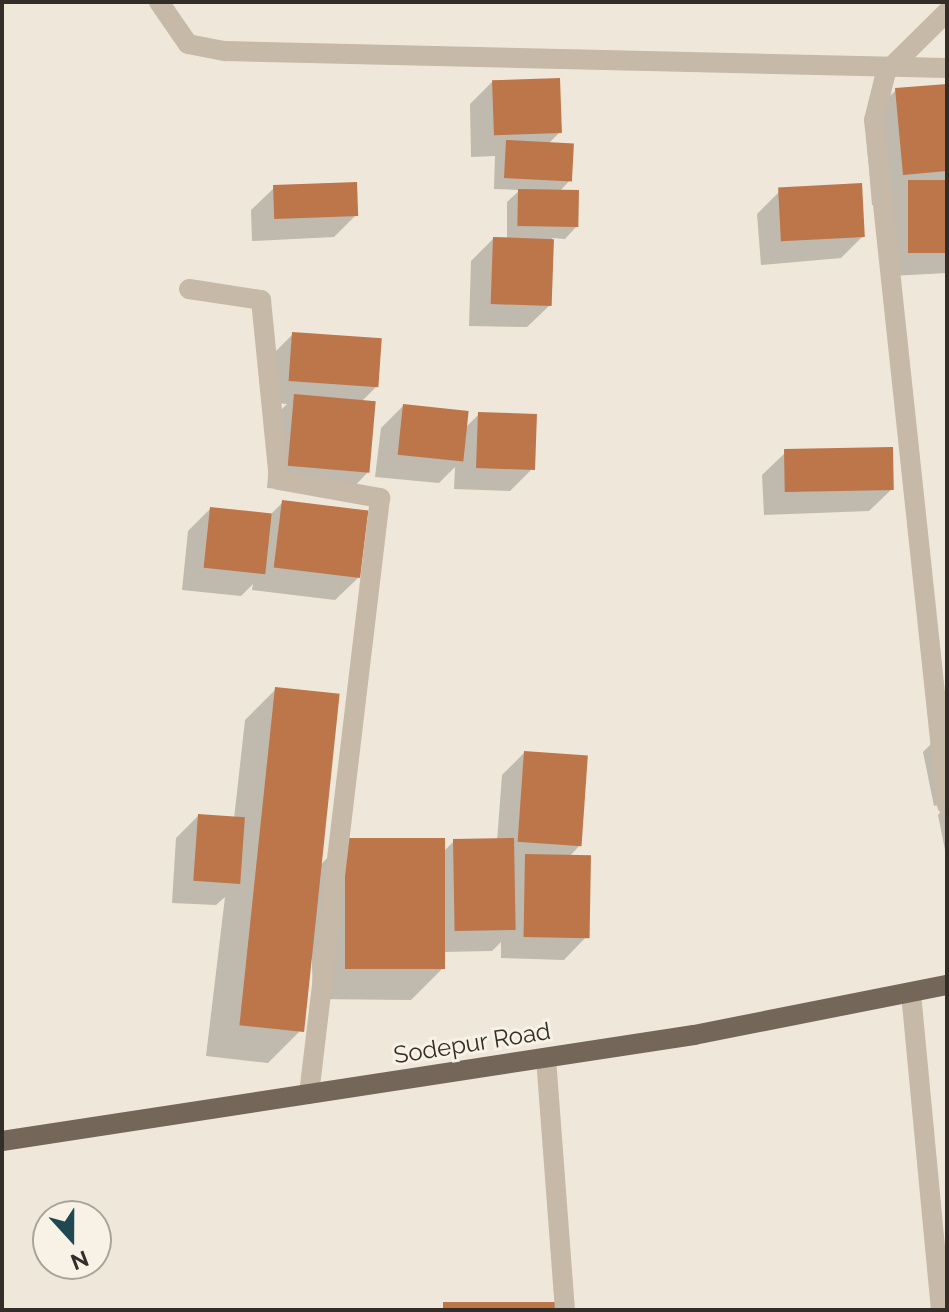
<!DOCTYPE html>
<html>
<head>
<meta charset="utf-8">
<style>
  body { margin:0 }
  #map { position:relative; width:949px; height:1312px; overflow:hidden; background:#efe8da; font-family:Raleway,sans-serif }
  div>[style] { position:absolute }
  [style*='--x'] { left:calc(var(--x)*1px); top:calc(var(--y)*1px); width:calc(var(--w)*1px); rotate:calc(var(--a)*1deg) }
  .shadow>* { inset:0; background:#0003 }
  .building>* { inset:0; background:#bd754a; transform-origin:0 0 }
  .street>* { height:20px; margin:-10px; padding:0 10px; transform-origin:10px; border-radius:10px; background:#c6b9a7 }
  .primary>* { height:20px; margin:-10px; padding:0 10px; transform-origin:10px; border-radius:10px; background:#746659 }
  span { translate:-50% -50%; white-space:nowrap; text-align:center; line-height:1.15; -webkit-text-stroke:6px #f8f2e6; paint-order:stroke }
  .street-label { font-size:24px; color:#332d27 }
  .frame { position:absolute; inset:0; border:4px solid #332d27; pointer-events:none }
  .north { position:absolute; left:32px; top:1200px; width:80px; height:80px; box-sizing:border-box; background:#f8f2e6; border:2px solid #a9a39a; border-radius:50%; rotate:159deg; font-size:22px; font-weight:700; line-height:32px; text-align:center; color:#332d27 }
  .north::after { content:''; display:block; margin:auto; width:28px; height:36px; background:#204852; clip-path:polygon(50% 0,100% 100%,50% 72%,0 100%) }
</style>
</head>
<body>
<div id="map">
  <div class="shadow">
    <div style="clip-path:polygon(492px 82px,559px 133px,548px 144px,570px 180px,559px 192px,576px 227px,565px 239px,552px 238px,550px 305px,527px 327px,469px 326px,471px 261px,493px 239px,507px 239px,507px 202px,520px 190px,494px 189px,495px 156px,471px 157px,470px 104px)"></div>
    <div style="clip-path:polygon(947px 86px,947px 273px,891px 276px,887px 204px,872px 205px,865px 121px,896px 90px)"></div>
    <div style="clip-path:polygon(274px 188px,356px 215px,334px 237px,252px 241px,251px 210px)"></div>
    <div style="clip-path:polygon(779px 192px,863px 236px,841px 258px,761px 265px,757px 214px)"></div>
    <div style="clip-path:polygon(293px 334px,376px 387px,361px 402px,368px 472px,346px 495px,267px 488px,273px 418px,287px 404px,267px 402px,271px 356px)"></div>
    <div style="clip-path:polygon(403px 406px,465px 428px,479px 414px,532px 469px,510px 491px,454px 489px,455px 467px,439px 483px,375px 477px,381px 428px)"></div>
    <div style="clip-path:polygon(785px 453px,892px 489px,869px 511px,764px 515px,762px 475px)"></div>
    <div style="clip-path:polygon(283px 502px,358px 578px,335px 600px,252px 590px,253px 584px,241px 596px,182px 590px,188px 531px,210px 509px,270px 515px)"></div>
    <div style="clip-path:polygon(276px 689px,318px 867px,346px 840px,443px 852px,453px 842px,497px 841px,502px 775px,524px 753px,580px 845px,569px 857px,586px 937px,564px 960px,501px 958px,501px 942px,492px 951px,442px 952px,442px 969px,411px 1000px,313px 999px,311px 929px,299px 1032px,268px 1063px,206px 1056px,225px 897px,216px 905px,172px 903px,176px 838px,198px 816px,234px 819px,245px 720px)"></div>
    <div style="clip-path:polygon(945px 730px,947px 803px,934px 806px,923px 752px)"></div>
    <div style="clip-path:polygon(947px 806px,947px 860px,938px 815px)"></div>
  </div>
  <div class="building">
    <div style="left:560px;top:78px;width:55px;height:68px;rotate:88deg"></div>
    <div style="clip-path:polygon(947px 84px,947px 171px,903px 175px,895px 88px)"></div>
    <div style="left:506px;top:140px;width:68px;height:38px;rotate:3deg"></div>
    <div style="left:947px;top:180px;width:73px;height:39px;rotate:90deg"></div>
    <div style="left:357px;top:182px;width:34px;height:84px;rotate:88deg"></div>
    <div style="left:862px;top:183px;width:54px;height:84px;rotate:87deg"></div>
    <div style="left:518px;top:189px;width:61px;height:37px;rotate:1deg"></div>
    <div style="left:493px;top:237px;width:61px;height:67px;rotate:2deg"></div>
    <div style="left:292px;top:332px;width:90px;height:49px;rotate:4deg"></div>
    <div style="left:294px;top:394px;width:82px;height:72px;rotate:5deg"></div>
    <div style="left:403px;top:404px;width:66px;height:51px;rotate:6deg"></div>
    <div style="left:478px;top:412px;width:59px;height:56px;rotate:2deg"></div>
    <div style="left:893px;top:447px;width:43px;height:109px;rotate:89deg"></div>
    <div style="left:282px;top:500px;width:87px;height:68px;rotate:7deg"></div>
    <div style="left:210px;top:507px;width:62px;height:61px;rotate:6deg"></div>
    <div style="left:275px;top:687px;width:65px;height:340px;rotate:6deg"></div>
    <div style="left:524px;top:751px;width:64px;height:91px;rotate:4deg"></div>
    <div style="left:198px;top:814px;width:47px;height:67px;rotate:4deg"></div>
    <div style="left:345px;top:838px;width:100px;height:131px"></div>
    <div style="left:514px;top:838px;width:92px;height:61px;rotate:89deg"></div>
    <div style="left:525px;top:854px;width:66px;height:83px;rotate:1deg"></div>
    <div style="left:557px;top:1302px;width:8px;height:114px;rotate:90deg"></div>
  </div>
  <div class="street">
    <div style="--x:159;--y:2;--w:51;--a:55.4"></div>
    <div style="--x:188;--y:44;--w:38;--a:11"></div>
    <div style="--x:225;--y:51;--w:722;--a:1.35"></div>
    <div style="--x:947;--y:12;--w:86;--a:135.5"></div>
    <div style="--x:886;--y:72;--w:49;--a:104"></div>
    <div style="--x:874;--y:120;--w:689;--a:83.92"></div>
    <div style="--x:189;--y:289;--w:73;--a:8.7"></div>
    <div style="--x:261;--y:300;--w:181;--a:84.3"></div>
    <div style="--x:279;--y:480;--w:103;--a:10.1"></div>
    <div style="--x:380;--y:498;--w:600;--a:96.79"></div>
    <div style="--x:911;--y:993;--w:318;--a:84.6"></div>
    <div style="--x:546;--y:1058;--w:253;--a:85.7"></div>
  </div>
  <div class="primary">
    <div style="--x:2;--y:1141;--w:700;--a:-8.71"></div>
    <div style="--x:694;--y:1035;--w:258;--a:-11.2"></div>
  </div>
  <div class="street-label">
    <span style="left:472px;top:1043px;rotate:-9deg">Sodepur Road</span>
  </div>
  <div class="frame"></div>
  <div class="north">N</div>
</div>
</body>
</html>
